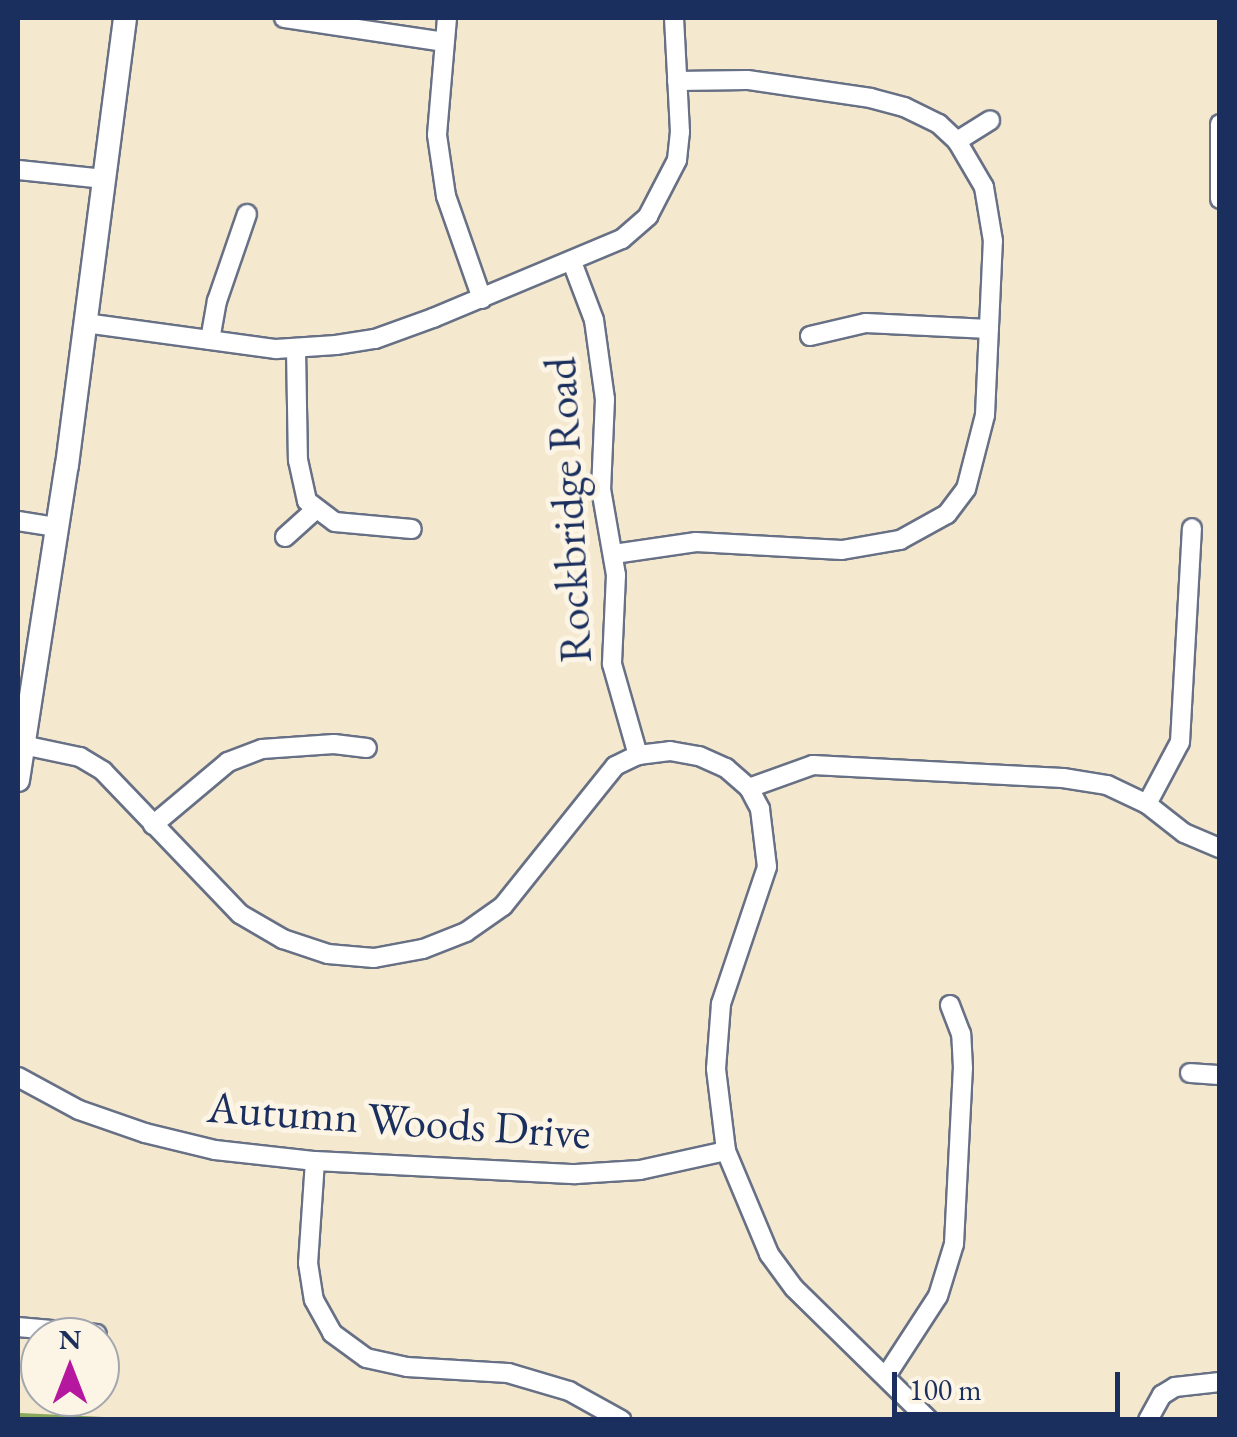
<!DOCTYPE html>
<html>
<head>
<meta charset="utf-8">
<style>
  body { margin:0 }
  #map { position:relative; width:1237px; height:1437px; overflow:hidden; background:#f4e8ce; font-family:"EB Garamond",serif }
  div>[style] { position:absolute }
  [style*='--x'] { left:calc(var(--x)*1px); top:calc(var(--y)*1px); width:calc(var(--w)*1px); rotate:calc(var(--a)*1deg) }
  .forest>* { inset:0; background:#89a85b }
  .roads { filter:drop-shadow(2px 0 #677085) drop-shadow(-2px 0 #677085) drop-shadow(0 2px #677085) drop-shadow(0 -2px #677085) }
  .minor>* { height:18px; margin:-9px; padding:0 9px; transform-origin:9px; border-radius:9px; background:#fff }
  .tertiary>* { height:22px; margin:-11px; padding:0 11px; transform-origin:11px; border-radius:11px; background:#fff }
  span { translate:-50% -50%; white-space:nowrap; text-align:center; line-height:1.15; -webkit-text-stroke:10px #fcf5e5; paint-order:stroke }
  .street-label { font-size:45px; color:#1b2f5e }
  .frame { position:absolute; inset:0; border:20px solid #1b2f5e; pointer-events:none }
  .north { position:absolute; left:20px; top:1317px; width:100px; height:100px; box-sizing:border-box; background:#fcf5e5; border:2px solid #a2a6af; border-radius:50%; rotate:0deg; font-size:28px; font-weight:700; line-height:40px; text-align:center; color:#1b2f5e }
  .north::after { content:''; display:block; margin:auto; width:35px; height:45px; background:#b5179e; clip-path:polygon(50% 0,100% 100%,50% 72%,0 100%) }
  .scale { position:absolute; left:892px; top:1372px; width:228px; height:45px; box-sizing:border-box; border:5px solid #1b2f5e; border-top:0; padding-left:12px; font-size:30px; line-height:35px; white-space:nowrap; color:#1b2f5e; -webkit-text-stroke:8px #fcf5e5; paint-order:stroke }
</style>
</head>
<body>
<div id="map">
  <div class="forest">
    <div style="clip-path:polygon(18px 1412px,20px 1413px,145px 1419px,18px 1419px)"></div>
  </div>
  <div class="roads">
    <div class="minor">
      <div style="--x:284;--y:18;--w:162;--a:8.5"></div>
      <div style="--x:447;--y:18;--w:117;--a:94.9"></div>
      <div style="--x:437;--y:135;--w:62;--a:81.6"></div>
      <div style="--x:446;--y:196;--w:109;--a:70.7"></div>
      <div style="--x:1220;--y:124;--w:75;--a:90"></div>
      <div style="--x:957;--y:141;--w:39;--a:-32"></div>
      <div style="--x:18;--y:170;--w:85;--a:6"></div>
      <div style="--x:572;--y:262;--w:62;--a:69.2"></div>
      <div style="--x:594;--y:320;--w:80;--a:82.1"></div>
      <div style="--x:605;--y:399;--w:90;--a:92.5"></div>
      <div style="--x:601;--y:489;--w:87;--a:80.1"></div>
      <div style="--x:616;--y:575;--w:89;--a:92.6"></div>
      <div style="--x:612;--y:664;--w:95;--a:74.1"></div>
      <div style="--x:85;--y:323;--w:193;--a:7.8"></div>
      <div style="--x:276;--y:349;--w:60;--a:-3.8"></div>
      <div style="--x:336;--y:345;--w:39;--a:-9"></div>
      <div style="--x:375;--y:339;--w:62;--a:-19.9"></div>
      <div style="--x:433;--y:318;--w:205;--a:-22.7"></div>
      <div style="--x:622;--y:239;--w:35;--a:-41"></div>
      <div style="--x:648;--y:216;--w:63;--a:-62.6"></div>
      <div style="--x:677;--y:160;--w:28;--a:-84"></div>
      <div style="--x:680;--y:132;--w:114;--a:-93"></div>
      <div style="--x:810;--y:336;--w:57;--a:-13.1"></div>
      <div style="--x:866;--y:323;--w:123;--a:2.8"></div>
      <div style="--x:210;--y:340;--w:40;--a:-80"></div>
      <div style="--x:217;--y:301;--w:92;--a:-71"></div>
      <div style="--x:296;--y:349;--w:111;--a:89"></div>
      <div style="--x:298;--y:460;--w:42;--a:77.6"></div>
      <div style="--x:307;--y:501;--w:35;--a:37"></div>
      <div style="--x:335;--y:522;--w:77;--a:5.2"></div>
      <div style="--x:18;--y:521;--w:39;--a:9"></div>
      <div style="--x:285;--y:537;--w:40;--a:-42"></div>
      <div style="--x:614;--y:554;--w:83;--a:-8.3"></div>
      <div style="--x:696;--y:542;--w:146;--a:3.1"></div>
      <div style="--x:842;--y:550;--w:59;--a:-9.8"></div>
      <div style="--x:900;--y:540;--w:54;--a:-29"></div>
      <div style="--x:947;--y:514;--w:31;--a:-53"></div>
      <div style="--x:966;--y:489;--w:76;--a:-75.6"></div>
      <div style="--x:985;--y:415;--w:174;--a:-87.4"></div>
      <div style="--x:993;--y:241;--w:55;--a:-99.5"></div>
      <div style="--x:984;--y:187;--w:53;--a:-120.4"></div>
      <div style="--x:957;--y:141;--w:25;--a:-137"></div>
      <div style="--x:939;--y:124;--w:39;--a:-154"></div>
      <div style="--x:904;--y:107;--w:34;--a:-165"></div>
      <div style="--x:871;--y:98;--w:125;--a:-171.7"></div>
      <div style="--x:747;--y:80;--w:70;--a:179.2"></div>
      <div style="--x:23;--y:745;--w:58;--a:11.9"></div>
      <div style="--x:80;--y:757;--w:27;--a:31"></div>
      <div style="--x:103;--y:771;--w:198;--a:46.2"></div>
      <div style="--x:240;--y:914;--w:50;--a:30.2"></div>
      <div style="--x:283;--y:939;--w:47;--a:18.4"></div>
      <div style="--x:328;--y:954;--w:46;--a:5"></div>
      <div style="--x:374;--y:958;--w:50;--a:-10.4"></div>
      <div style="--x:423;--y:949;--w:46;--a:-21.6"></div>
      <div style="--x:466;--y:932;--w:45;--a:-35.1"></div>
      <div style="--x:503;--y:906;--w:179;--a:-51.3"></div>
      <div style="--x:615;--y:766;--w:25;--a:-26"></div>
      <div style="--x:638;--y:755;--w:32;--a:-7"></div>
      <div style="--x:670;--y:751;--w:29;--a:10"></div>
      <div style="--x:699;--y:756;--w:30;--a:24"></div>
      <div style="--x:726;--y:768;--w:30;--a:41"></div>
      <div style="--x:749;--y:788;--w:24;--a:62"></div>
      <div style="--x:760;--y:809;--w:58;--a:83.1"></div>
      <div style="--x:767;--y:867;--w:145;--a:108.6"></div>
      <div style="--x:721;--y:1004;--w:65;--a:94.4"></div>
      <div style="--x:716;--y:1069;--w:83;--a:83"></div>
      <div style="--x:726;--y:1151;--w:112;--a:67.3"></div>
      <div style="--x:769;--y:1254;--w:42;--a:53.7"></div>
      <div style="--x:794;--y:1288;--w:189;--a:44.4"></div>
      <div style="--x:749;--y:788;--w:68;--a:-19.8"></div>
      <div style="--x:813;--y:765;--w:250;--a:3"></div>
      <div style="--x:1063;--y:778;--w:45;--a:9"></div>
      <div style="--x:1107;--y:785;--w:44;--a:25.4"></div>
      <div style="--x:1147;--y:804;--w:47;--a:38.1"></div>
      <div style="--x:1184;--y:833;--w:39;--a:23"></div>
      <div style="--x:1147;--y:804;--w:70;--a:-62"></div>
      <div style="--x:1180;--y:742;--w:214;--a:-86.8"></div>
      <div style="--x:153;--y:825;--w:98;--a:-40"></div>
      <div style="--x:228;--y:762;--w:36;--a:-21"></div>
      <div style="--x:262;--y:749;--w:72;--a:-4"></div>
      <div style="--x:334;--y:744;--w:33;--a:7"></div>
      <div style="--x:1190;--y:1073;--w:30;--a:4"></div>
      <div style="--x:18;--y:1077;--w:69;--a:28.4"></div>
      <div style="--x:79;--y:1110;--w:70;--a:19.2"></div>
      <div style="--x:145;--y:1133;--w:72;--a:13.7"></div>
      <div style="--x:215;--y:1150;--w:101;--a:6.3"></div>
      <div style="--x:315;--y:1161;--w:261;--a:2.9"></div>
      <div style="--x:576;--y:1174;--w:64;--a:-3.6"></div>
      <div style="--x:640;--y:1170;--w:88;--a:-12.5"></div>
      <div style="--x:315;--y:1161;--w:102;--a:93.9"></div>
      <div style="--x:308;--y:1263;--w:37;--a:81"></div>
      <div style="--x:314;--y:1300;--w:38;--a:61"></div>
      <div style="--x:332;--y:1333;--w:42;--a:36.3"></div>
      <div style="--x:366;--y:1358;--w:42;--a:12.4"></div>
      <div style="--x:407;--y:1367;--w:101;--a:3.4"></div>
      <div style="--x:508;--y:1373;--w:64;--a:16.4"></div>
      <div style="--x:569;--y:1391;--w:60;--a:29.1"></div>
      <div style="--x:18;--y:1327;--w:79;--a:5.1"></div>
      <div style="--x:886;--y:1376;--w:95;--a:-57"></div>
      <div style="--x:938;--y:1296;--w:54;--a:-72.9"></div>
      <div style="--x:954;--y:1244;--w:176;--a:-87.1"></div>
      <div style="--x:963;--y:1068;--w:34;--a:-93"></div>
      <div style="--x:961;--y:1034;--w:31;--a:-111"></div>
      <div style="--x:1148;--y:1420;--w:29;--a:-61"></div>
      <div style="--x:1162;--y:1395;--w:15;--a:-32"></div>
      <div style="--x:1175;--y:1387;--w:45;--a:-6.3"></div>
    </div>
    <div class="tertiary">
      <div style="--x:18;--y:780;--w:319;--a:-81.2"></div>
      <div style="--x:67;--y:465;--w:451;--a:-82.6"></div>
    </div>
  </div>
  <div class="street-label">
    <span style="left:568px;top:510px;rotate:-93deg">Rockbridge Road</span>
    <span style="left:399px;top:1120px;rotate:4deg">Autumn Woods Drive</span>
  </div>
  <div class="frame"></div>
  <div class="north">N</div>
  <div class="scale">100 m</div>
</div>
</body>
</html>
